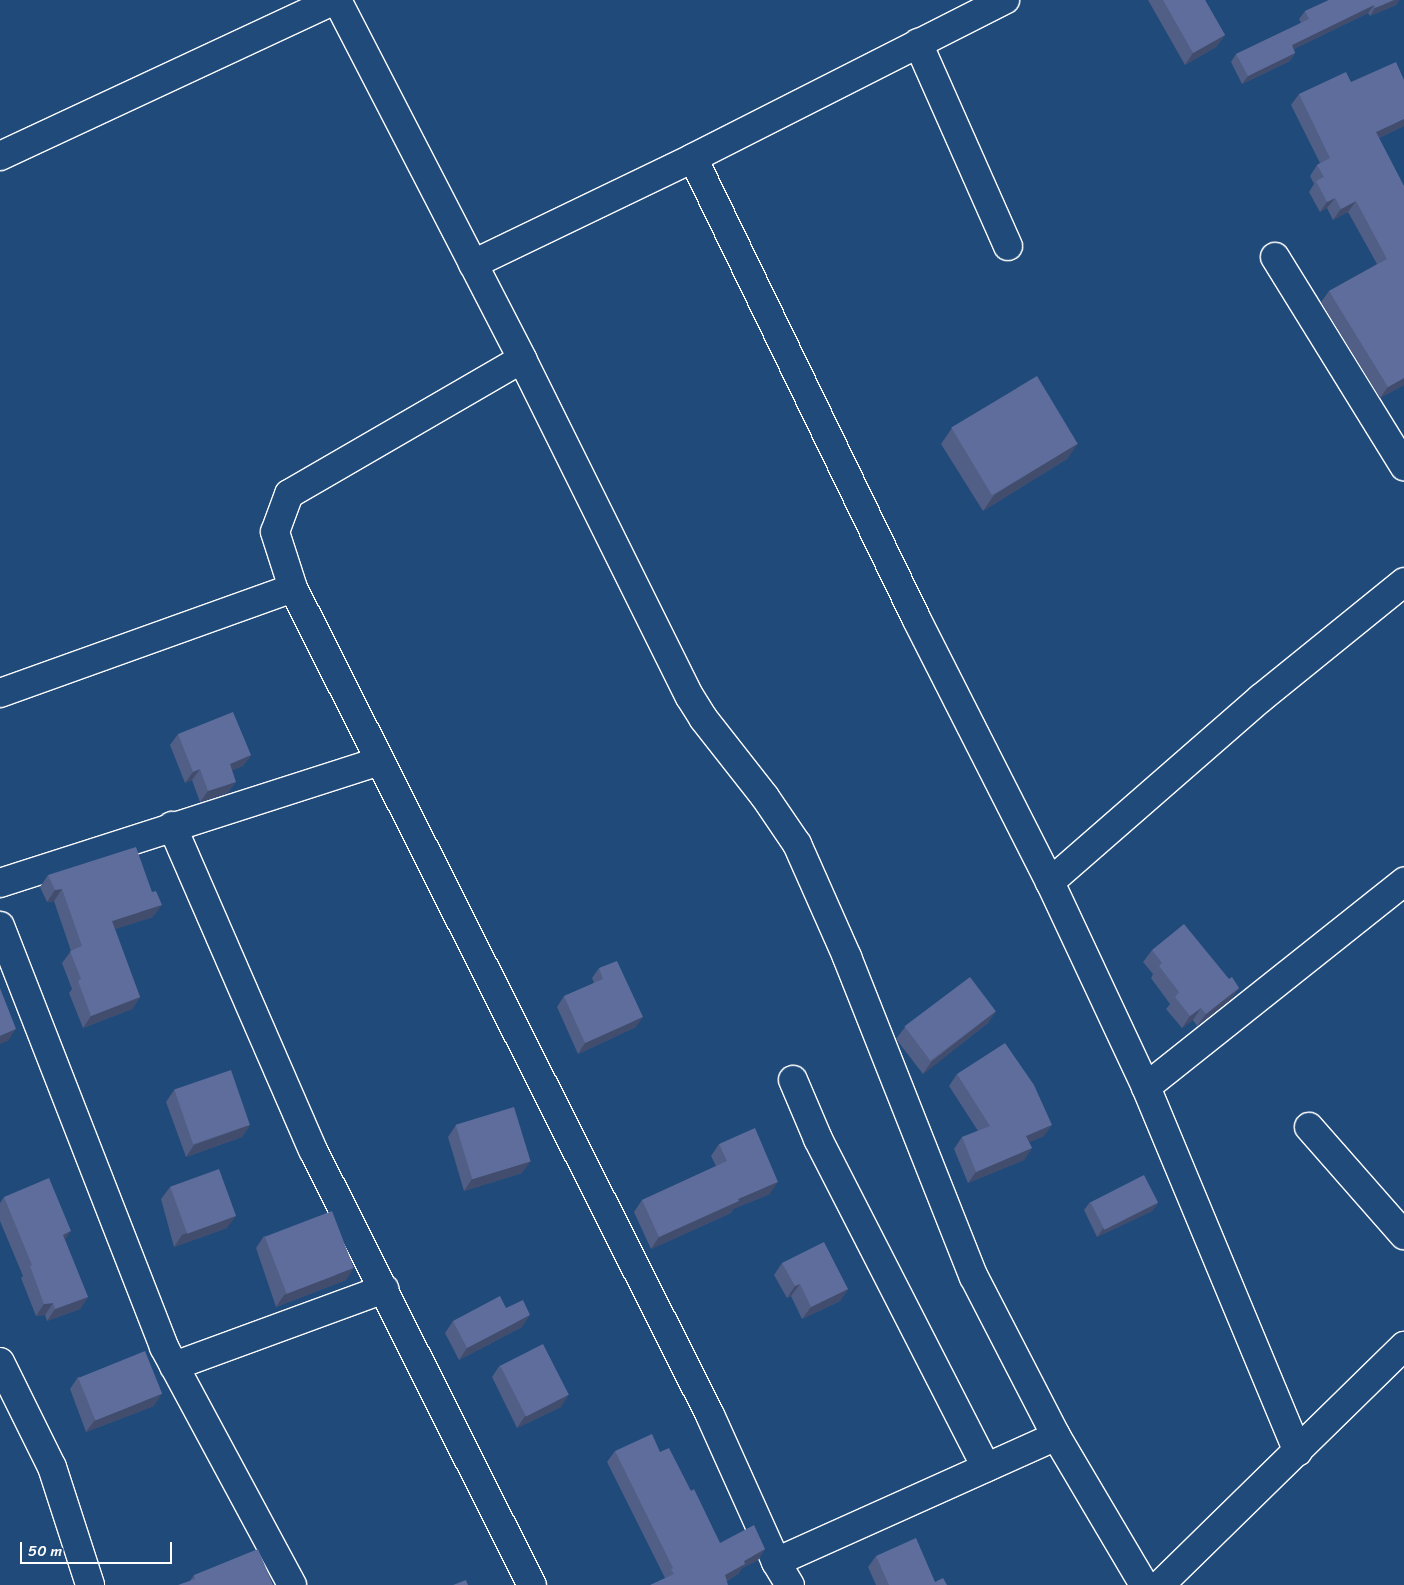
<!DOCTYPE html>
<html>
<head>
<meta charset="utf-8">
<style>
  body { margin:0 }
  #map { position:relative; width:1404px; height:1585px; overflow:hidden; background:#1f4a7a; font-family:Sriracha,sans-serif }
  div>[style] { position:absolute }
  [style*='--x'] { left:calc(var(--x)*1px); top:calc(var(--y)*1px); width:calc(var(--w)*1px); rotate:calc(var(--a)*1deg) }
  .roads { filter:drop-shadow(1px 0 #fff) drop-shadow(-1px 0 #fff) drop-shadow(0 1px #fff) drop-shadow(0 -1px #fff) }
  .minor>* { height:28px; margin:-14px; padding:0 14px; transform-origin:14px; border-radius:14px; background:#1f4a7a }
  .wall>* { inset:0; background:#515e85 }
  .shaded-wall>* { inset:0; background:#424c6c }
  .building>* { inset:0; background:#5e6d9b; transform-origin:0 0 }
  span { translate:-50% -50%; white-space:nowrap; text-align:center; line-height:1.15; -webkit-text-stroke:4px #1f4a7a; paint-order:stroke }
  .scale { position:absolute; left:20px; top:1542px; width:152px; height:22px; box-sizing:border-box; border:2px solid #fff; border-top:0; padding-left:6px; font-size:15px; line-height:18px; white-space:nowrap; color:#fff; -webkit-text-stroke:4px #1f4a7a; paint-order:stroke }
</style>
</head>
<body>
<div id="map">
  <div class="roads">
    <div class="minor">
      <div style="--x:337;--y:0;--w:404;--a:62.7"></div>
      <div style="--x:522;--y:359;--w:377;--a:63.6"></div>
      <div style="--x:690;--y:697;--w:25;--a:58"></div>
      <div style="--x:703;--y:718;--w:100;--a:51.9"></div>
      <div style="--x:765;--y:797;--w:57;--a:55.8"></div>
      <div style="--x:797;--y:844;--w:124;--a:66.1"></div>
      <div style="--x:847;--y:957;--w:344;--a:68.4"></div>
      <div style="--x:974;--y:1277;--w:179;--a:62.7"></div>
      <div style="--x:1056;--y:1436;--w:173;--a:59.4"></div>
      <div style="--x:918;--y:43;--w:222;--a:66.1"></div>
      <div style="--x:0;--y:156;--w:370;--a:-25"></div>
      <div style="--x:693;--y:158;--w:513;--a:64.13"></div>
      <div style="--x:917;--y:620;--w:294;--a:63.1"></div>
      <div style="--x:1050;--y:882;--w:226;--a:64.9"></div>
      <div style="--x:1146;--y:1087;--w:395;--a:67.4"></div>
      <div style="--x:1275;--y:257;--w:246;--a:58.3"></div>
      <div style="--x:473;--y:264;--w:244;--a:-25.7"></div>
      <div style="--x:693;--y:158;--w:350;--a:-26.9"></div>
      <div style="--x:522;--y:359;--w:269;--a:149.9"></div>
      <div style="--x:289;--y:494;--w:40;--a:110.2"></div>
      <div style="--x:275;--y:532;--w:59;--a:72.2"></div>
      <div style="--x:293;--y:588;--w:926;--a:63.24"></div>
      <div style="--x:710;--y:1415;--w:161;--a:65.8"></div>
      <div style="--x:776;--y:1562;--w:27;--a:59"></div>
      <div style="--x:0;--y:693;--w:311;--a:-19.7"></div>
      <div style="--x:172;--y:826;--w:353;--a:66.5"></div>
      <div style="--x:313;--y:1150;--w:487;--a:63.3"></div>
      <div style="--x:1050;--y:882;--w:280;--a:-41.1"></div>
      <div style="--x:1261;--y:698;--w:184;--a:-39"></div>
      <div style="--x:0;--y:883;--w:399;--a:-17.8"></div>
      <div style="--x:0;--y:926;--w:452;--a:68.7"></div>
      <div style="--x:164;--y:1347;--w:270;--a:61.7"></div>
      <div style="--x:793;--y:1080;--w:64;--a:67"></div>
      <div style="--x:818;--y:1139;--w:369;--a:62.9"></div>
      <div style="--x:1146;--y:1087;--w:330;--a:-38.5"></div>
      <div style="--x:1309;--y:1127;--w:144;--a:48.7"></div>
      <div style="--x:0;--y:1362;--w:117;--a:63.7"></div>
      <div style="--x:52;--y:1467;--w:124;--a:72.1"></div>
      <div style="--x:174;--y:1366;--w:224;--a:-20.1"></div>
      <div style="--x:776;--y:1562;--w:307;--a:-24.2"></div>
      <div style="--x:1160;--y:1585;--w:342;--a:-44.4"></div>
    </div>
  </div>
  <div class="wall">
    <div style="clip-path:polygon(1148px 0,1205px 0,1225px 35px,1216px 47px,1185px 65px)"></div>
    <div style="clip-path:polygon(1329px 0,1399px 0,1396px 5px,1370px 16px,1368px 13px,1294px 49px,1295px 53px,1290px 61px,1242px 84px,1231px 62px,1236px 54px,1301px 23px,1299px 19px,1305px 11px)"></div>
    <div style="clip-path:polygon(1351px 82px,1404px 126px,1379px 138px,1404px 385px,1380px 398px,1321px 302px,1329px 291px,1377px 264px,1348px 212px,1333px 220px,1327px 208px,1320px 212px,1309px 192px,1314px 184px,1310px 176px,1317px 165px,1320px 163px,1291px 105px,1299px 94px)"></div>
    <div style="clip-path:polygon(952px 428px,1078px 443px,1067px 459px,983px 511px,941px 444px)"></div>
    <div style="clip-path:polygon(178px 734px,251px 755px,243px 766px,232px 770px,228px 793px,200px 802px,192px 780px,185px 783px,170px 745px)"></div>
    <div style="clip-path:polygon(48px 875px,153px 917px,115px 929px,140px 997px,132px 1009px,83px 1028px,69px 993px,72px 989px,62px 963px,71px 951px,54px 901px,47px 902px,40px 887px)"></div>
    <div style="clip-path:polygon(1152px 950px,1229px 979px,1239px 988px,1230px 1000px,1197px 1026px,1193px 1020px,1182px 1028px,1166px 1009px,1170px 1004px,1151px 978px,1153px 974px,1143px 962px)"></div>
    <div style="clip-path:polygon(599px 968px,636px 1027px,578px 1054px,557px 1007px,564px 996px,594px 983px,592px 978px)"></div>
    <div style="clip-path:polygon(996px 1011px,988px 1023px,923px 1074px,896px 1039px,905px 1027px)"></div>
    <div style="clip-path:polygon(957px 1074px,1044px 1136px,1029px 1142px,1032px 1148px,1024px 1160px,968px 1183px,954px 1149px,962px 1137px,978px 1131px,949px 1086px)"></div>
    <div style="clip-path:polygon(174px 1090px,250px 1125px,242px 1137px,186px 1157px,166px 1102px)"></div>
    <div style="clip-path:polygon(456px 1125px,522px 1173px,464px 1191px,448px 1137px)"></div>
    <div style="clip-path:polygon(719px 1144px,770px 1194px,733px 1209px,731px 1213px,651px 1249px,634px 1212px,642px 1200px,716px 1166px,711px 1156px)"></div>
    <div style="clip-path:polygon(170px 1187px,227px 1228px,174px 1247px,161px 1199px)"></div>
    <div style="clip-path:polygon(4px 1197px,65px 1240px,88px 1297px,80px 1309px,47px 1321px,45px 1315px,36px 1316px,21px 1278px,23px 1276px,0 1221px,0 1203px)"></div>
    <div style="clip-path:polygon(1090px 1202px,1158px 1203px,1152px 1211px,1097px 1237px,1084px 1210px)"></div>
    <div style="clip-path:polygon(264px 1236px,346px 1280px,276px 1307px,256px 1248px)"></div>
    <div style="clip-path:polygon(782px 1263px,848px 1289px,840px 1301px,802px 1319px,791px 1296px,787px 1298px,774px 1275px)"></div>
    <div style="clip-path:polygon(506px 1308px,522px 1327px,459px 1360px,445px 1333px,453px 1321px)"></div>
    <div style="clip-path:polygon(500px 1365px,561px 1407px,517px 1428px,492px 1377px)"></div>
    <div style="clip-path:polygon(78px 1377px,154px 1406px,86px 1432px,70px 1389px)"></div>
    <div style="clip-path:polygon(615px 1451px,660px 1452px,691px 1491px,720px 1543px,765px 1549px,758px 1560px,742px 1568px,738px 1574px,727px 1581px,665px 1578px,607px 1462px)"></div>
    <div style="clip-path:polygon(876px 1556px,935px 1582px,947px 1585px,876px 1585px,868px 1567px)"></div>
    <div style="clip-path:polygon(194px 1575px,273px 1585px,190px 1581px)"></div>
  </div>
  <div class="shaded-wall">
    <div style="clip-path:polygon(1394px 0,1399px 0,1396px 5px,1370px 16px,1375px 8px)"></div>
    <div style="clip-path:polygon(1374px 5px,1368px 13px,1286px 53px,1292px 45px)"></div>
    <div style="clip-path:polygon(1225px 35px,1216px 47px,1185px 65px,1193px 53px)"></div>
    <div style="clip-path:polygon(1295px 53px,1290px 61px,1242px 84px,1248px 76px)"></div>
    <div style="clip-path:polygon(1404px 119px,1404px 126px,1368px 143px,1376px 132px)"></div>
    <div style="clip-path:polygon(1335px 198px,1327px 208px,1320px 212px,1327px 202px)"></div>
    <div style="clip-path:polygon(1356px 201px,1348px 212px,1333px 220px,1341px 209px)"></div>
    <div style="clip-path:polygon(1404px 378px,1404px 385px,1380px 398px,1388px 387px)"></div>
    <div style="clip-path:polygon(1078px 443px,1067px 459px,983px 511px,994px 495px)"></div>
    <div style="clip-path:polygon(251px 755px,243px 766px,222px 775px,230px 764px)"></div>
    <div style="clip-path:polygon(200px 769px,192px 780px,185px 783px,193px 772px)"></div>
    <div style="clip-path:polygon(236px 782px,228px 793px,200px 802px,208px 791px)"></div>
    <div style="clip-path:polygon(62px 889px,54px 901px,47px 902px,55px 890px)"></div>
    <div style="clip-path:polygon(162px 905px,153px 917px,103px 933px,112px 921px)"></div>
    <div style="clip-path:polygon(1239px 988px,1230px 1000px,1197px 1026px,1206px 1014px)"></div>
    <div style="clip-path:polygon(140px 997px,132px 1009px,83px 1028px,91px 1016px)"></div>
    <div style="clip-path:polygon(1201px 1008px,1193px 1020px,1182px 1028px,1190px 1016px)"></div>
    <div style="clip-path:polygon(996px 1011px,988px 1023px,923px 1074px,931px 1062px)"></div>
    <div style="clip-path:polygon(643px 1017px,636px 1027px,578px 1054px,585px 1043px)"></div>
    <div style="clip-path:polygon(16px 1029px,8px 1041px,0 1044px,0 1036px)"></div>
    <div style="clip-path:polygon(250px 1125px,242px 1137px,186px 1157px,194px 1145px)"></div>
    <div style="clip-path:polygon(1052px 1125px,1044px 1136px,1018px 1147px,1026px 1136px)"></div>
    <div style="clip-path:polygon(1032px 1148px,1024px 1160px,968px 1183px,976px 1172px)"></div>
    <div style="clip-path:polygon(531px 1161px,522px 1173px,464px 1191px,472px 1179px)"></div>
    <div style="clip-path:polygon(778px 1182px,770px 1194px,733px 1209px,731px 1213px,651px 1249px,659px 1237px,738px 1199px)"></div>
    <div style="clip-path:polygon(1158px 1203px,1152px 1211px,1097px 1237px,1103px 1229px)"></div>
    <div style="clip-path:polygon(236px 1216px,227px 1228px,174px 1247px,182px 1235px)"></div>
    <div style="clip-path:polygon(71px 1231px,63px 1243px,63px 1235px)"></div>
    <div style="clip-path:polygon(354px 1268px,346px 1280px,276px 1307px,284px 1295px)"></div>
    <div style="clip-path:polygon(800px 1284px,791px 1296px,787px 1298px,795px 1286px)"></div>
    <div style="clip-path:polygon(848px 1289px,840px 1301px,802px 1319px,811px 1307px)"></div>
    <div style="clip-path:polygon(88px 1297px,80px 1309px,47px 1321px,55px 1309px)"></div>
    <div style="clip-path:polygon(53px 1303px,45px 1315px,36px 1316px,44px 1304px)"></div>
    <div style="clip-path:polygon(530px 1315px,522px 1327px,459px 1360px,467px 1348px)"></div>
    <div style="clip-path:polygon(162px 1394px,154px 1406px,86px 1432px,95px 1420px)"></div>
    <div style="clip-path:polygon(569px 1395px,561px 1407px,517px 1428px,525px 1416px)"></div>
    <div style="clip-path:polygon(765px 1549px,758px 1560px,742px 1568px,738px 1574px,719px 1585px,725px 1575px,744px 1561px)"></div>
  </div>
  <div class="building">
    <div style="clip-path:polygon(1163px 0,1205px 0,1225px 35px,1193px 53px)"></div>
    <div style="clip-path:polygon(1329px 0,1394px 0,1375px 8px,1374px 5px,1292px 45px,1295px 53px,1248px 76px,1236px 54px,1309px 19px,1305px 11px)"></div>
    <div style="clip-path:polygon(1396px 62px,1404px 80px,1404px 119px,1376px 132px,1404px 186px,1404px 378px,1388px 387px,1329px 291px,1387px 259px,1356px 201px,1341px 209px,1335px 198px,1327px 202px,1316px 181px,1324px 177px,1317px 165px,1330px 158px,1299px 94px,1346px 72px,1351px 82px)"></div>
    <div style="left:1037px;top:376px;width:79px;height:100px;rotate:59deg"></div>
    <div style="clip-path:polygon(233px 712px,251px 755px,230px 764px,236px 782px,208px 791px,200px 769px,193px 772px,178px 734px)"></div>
    <div style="clip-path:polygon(136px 847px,152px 892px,156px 891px,162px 905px,112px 921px,140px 997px,91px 1016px,78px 981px,81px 979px,70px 951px,82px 946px,62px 889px,55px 890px,48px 875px)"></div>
    <div style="clip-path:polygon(1184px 924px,1229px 979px,1232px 977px,1239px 988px,1206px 1014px,1201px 1008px,1190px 1016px,1175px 997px,1179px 992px,1159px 966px,1162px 963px,1152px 950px)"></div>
    <div style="clip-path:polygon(617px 961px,643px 1017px,585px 1043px,564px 996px,603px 979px,599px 968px)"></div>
    <div style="left:970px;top:977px;width:43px;height:82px;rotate:53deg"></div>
    <div style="clip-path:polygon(0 988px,16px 1029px,0 1036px)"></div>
    <div style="clip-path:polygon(1005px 1043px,1034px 1085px,1052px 1125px,1026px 1136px,1032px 1148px,976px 1172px,962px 1137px,990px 1126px,957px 1074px)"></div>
    <div style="left:231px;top:1070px;width:58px;height:60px;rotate:71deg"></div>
    <div style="left:514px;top:1107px;width:57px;height:61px;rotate:73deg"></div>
    <div style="clip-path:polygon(755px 1128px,778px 1182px,738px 1199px,739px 1201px,659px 1237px,642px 1200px,727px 1161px,719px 1144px)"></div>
    <div style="left:219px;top:1169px;width:50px;height:52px;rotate:70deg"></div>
    <div style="left:1144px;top:1175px;width:31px;height:60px;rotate:63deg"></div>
    <div style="clip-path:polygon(49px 1178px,71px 1231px,63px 1235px,88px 1297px,55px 1309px,53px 1303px,44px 1304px,30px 1266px,32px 1265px,4px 1197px)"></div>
    <div style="left:332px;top:1211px;width:61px;height:72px;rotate:69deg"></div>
    <div style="clip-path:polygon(824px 1242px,848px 1289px,811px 1307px,800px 1284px,795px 1286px,782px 1263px)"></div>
    <div style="clip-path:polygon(500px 1296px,506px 1308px,523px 1300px,530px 1315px,467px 1348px,453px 1321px)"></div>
    <div style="left:543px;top:1344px;width:57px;height:48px;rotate:63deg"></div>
    <div style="left:145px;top:1351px;width:46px;height:72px;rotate:68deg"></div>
    <div style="clip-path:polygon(652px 1434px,660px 1452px,669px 1448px,691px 1491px,694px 1489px,720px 1543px,754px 1525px,765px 1549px,744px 1561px,745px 1564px,725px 1575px,728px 1585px,650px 1585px,674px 1574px,671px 1569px,673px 1568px,615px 1451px)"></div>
    <div style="clip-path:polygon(916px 1538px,935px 1582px,943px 1578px,947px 1585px,889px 1585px,876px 1556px)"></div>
    <div style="clip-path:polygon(258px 1549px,273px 1585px,178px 1585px,195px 1579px,194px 1575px)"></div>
    <div style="clip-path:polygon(466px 1580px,468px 1585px,453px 1585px)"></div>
  </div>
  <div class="scale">50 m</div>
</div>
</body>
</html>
